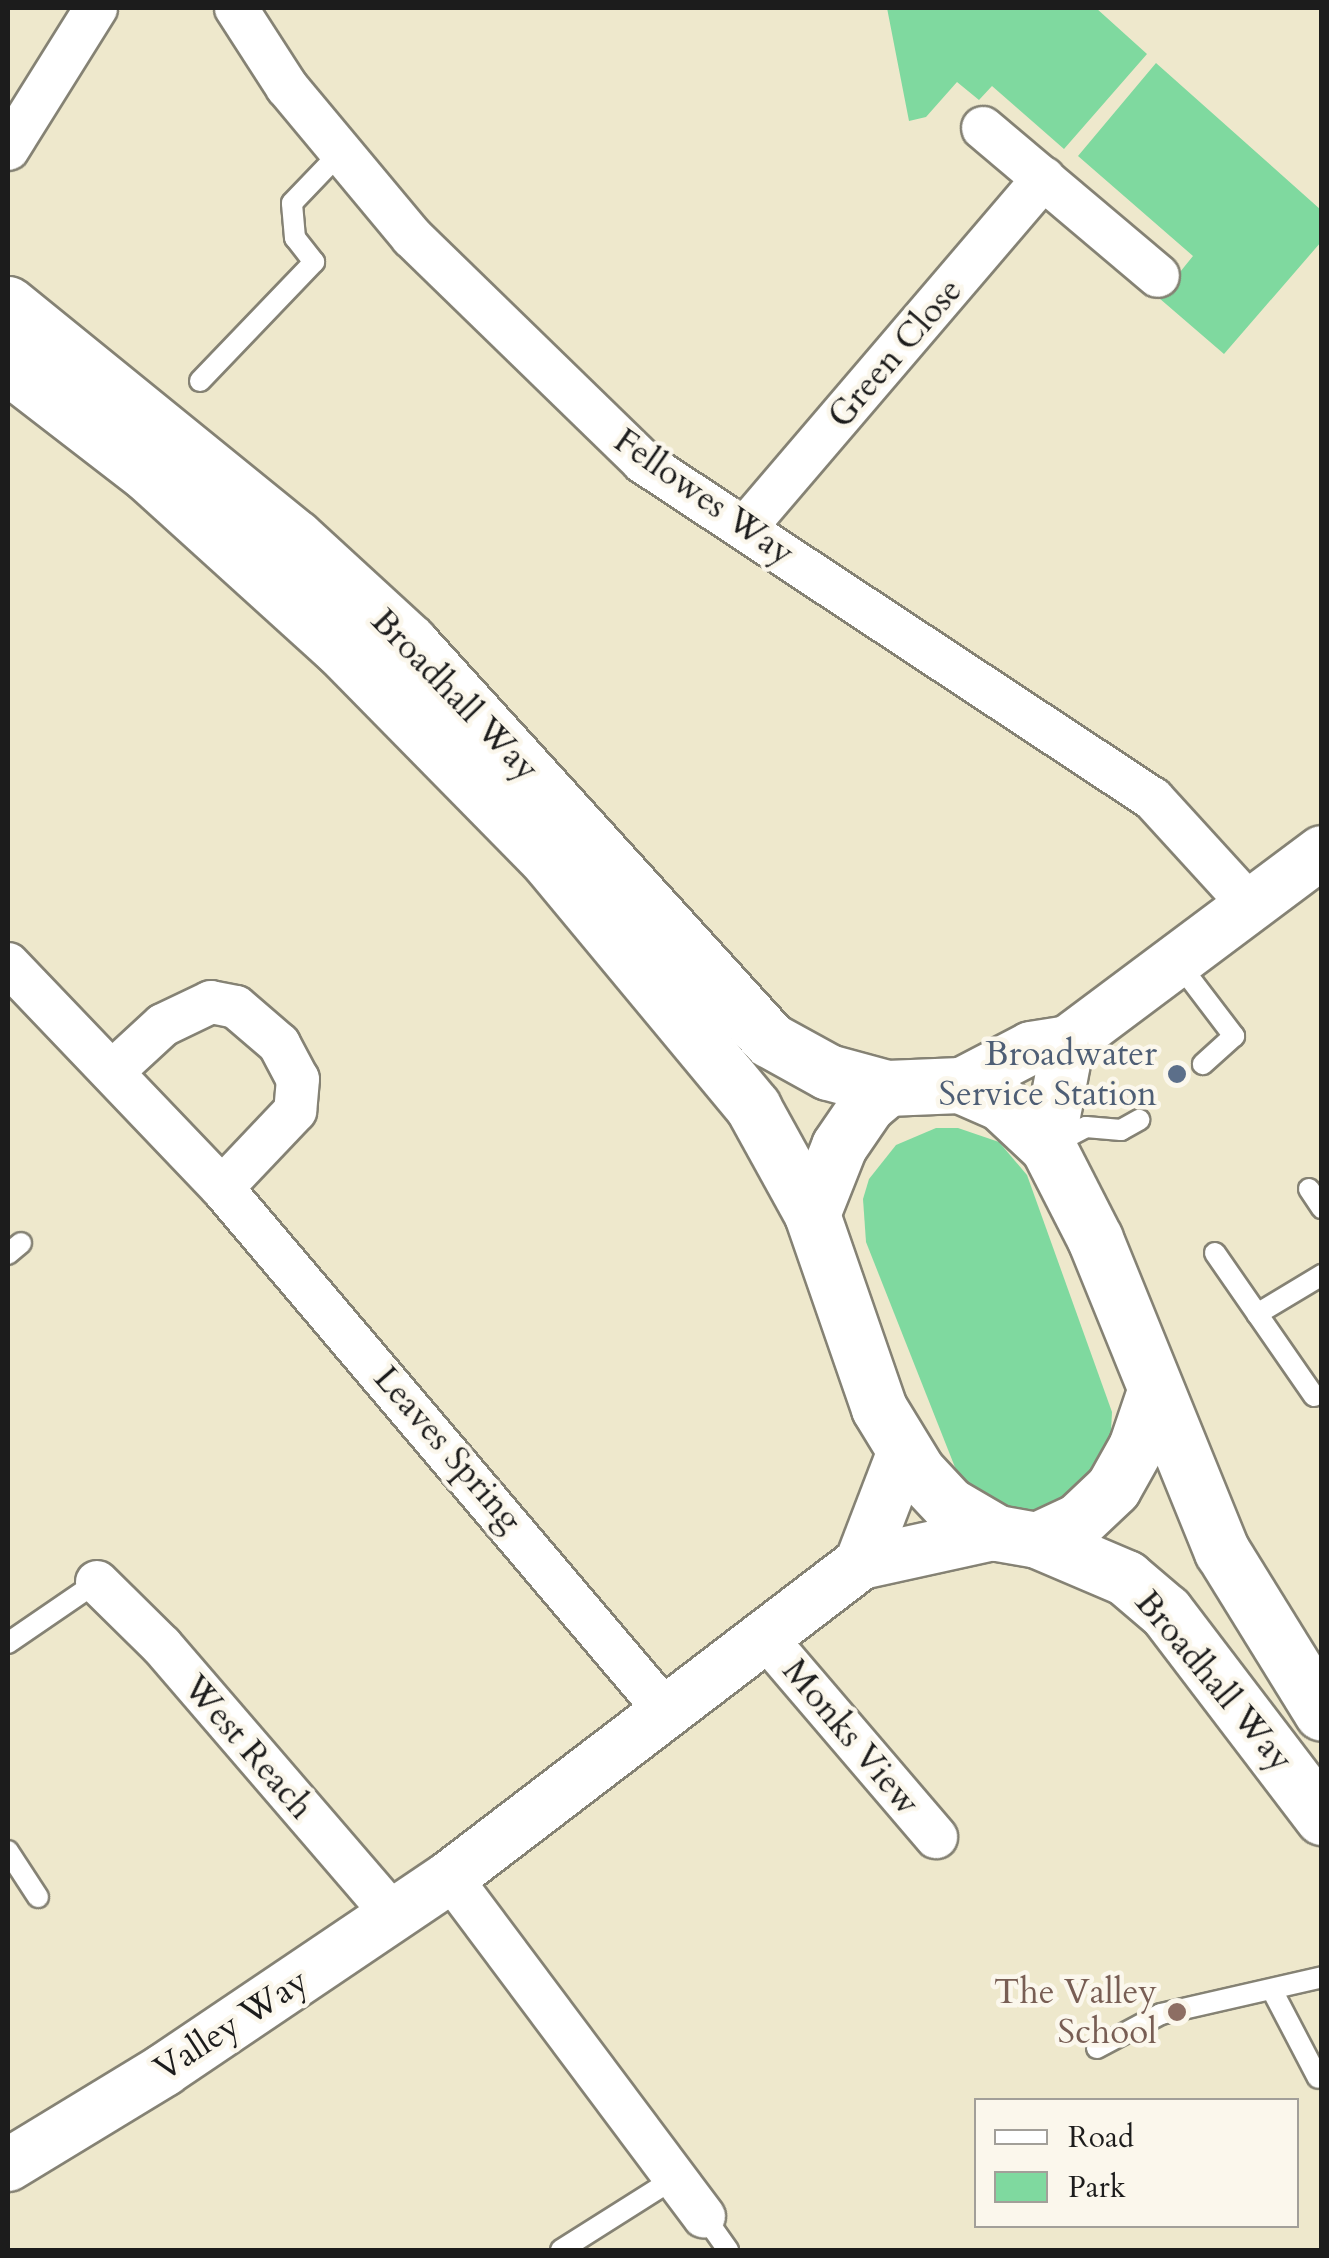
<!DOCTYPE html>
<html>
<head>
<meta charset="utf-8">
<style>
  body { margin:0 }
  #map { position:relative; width:1329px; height:2258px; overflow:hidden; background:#eee8cc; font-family:Cardo,serif }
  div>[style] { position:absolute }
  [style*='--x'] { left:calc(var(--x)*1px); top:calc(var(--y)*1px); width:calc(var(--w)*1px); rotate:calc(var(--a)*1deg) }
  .green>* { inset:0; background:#7fd99f }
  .roads { filter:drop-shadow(2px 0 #858274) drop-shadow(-2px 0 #858274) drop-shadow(0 2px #858274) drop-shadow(0 -2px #858274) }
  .service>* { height:20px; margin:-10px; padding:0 10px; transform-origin:10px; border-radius:10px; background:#fff }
  .minor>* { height:42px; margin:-21px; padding:0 21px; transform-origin:21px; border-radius:21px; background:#fff }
  .tertiary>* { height:52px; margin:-26px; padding:0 26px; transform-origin:26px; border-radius:26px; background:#fff }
  .trunk>* { height:55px; margin:-27.5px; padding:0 27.5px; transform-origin:27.5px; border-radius:27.5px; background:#fff }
  .dots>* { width:28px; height:28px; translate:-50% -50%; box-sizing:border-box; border:5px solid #fbf7ec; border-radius:50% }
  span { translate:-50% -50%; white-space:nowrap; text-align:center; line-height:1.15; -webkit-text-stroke:9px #fbf7ec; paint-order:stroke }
  .street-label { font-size:35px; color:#1c1c1c }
  .service-label { font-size:35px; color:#4e5e75 }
  .right { translate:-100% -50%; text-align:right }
  .education-label { font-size:35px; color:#785e54 }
  .frame { position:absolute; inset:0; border:10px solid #1c1c1c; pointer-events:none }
  .legend { position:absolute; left:974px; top:2098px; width:325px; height:130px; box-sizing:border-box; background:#fbf7ec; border:2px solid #a29f99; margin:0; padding:12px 18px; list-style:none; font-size:30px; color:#1c1c1c }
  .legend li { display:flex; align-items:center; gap:20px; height:50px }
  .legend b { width:50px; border:2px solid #a29f99 }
</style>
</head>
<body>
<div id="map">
  <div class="green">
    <div style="clip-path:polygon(887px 8px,1096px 8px,1147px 54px,1064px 149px,992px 86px,979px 100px,957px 82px,926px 117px,909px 121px)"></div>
    <div style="clip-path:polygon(1156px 63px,1321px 210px,1321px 242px,1224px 354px,1159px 298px,1193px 256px,1078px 156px)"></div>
    <div style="clip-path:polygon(936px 1128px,958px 1128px,999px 1142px,1027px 1175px,1112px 1412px,1109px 1470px,1029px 1521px,962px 1485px,866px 1242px,863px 1199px,869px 1179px,896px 1145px)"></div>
  </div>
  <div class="roads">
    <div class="service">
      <div style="--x:200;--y:381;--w:165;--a:-46.2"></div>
      <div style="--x:314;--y:262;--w:31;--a:-128"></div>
      <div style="--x:295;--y:238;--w:35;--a:-95"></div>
      <div style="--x:292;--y:203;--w:68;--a:-46.2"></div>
      <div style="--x:1176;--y:960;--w:96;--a:52.7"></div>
      <div style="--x:1234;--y:1036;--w:42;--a:137.9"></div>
      <div style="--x:1054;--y:1144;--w:36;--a:-28"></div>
      <div style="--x:1086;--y:1127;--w:35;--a:5"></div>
      <div style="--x:1121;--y:1130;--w:21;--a:-29"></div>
      <div style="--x:1309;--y:1189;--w:23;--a:56"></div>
      <div style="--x:1215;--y:1253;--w:174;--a:55.3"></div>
      <div style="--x:8;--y:1254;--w:17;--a:-40"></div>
      <div style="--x:1257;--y:1314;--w:76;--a:-31"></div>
      <div style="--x:8;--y:1643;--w:108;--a:-34.4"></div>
      <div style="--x:8;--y:1851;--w:55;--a:56.9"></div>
      <div style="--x:1272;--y:1990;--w:99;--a:62.4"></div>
      <div style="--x:1097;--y:2048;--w:72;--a:-28"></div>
      <div style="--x:1161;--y:2014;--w:165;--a:-12.9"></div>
      <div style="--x:704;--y:2216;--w:42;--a:54.8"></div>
      <div style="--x:561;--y:2250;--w:135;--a:-32.3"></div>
    </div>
    <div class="minor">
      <div style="--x:236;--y:8;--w:94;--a:57.2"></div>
      <div style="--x:287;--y:87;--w:195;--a:50.2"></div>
      <div style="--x:412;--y:237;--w:322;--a:44.2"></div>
      <div style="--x:643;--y:462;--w:611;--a:33.46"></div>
      <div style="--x:1153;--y:799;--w:141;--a:47.6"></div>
      <div style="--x:983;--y:128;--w:229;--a:40.2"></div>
      <div style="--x:8;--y:149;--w:166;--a:-58"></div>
      <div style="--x:745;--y:528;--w:460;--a:-49.5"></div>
      <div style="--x:8;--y:964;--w:310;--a:46.3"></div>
      <div style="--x:222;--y:1188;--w:691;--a:49.7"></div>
      <div style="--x:112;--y:1072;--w:69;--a:-42.7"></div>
      <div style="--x:163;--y:1025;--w:53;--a:-25.6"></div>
      <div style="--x:211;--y:1002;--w:25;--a:11"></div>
      <div style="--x:236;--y:1007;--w:57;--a:40.7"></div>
      <div style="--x:279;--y:1044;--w:40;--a:62"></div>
      <div style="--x:298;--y:1079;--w:32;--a:95"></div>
      <div style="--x:295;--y:1111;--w:106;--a:133.5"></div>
      <div style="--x:97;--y:1582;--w:91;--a:44.6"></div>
      <div style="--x:162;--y:1646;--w:356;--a:49.3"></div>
      <div style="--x:766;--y:1638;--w:262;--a:49.5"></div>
      <div style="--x:450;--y:1877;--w:424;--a:53.2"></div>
    </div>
    <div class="tertiary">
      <div style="--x:960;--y:1085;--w:80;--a:-27.5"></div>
      <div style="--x:1031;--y:1048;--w:37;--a:-9"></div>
      <div style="--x:1068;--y:1042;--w:317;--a:-36.8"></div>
      <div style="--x:1048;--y:1147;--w:107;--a:-79.2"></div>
      <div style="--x:861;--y:1563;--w:139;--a:-12.4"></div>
      <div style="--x:8;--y:2165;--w:183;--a:-31.3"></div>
      <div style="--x:164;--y:2070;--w:345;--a:-34"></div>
      <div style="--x:450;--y:1877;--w:517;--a:-37.38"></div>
      <div style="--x:861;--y:1563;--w:120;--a:-69"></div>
    </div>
    <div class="trunk">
      <div style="--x:8;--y:304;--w:371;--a:39.1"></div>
      <div style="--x:296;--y:538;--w:154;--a:42.6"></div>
      <div style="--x:409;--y:642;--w:537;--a:47.79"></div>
      <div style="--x:770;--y:1040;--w:66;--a:28.9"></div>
      <div style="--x:828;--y:1072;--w:61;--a:15.2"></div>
      <div style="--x:8;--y:366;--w:178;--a:37.7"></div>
      <div style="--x:149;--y:475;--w:258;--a:42.2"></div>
      <div style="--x:340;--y:648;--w:298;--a:45.5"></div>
      <div style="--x:549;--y:861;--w:320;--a:50.3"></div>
      <div style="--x:753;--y:1107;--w:122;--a:61.1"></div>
      <div style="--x:1155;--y:1391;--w:59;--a:108.7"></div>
      <div style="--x:1136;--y:1447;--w:47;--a:119.3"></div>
      <div style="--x:1113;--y:1488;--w:48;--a:136.7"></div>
      <div style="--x:1078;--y:1521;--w:45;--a:155.1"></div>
      <div style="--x:1037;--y:1540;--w:41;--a:-170.1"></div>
      <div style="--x:997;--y:1533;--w:56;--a:-149.7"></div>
      <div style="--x:949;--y:1505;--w:45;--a:-133.2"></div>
      <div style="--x:918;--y:1472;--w:75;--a:-121.4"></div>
      <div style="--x:879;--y:1408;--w:205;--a:-109.1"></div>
      <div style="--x:812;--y:1214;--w:73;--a:-68.3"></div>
      <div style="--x:839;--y:1146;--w:50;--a:-55.7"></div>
      <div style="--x:867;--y:1105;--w:26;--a:-40"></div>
      <div style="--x:887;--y:1088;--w:73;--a:-2.4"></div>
      <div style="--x:960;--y:1085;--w:45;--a:23.7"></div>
      <div style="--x:1001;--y:1103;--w:64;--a:43.1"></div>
      <div style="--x:1048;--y:1147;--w:103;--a:62.9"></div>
      <div style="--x:1095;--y:1239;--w:337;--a:67.9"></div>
      <div style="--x:1222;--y:1551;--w:190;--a:58.3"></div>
      <div style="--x:1037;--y:1540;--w:97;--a:23.1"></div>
      <div style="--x:1126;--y:1578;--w:52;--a:40.4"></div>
      <div style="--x:1166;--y:1612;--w:258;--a:52.7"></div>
    </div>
  </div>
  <div class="dots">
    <div style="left:1177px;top:1074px;background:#5c6f8a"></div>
    <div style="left:1177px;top:2012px;background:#8d6e63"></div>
  </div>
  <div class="street-label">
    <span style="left:895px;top:353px;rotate:-49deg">Green Close</span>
    <span style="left:704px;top:497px;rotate:35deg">Fellowes Way</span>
    <span style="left:455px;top:695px;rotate:46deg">Broadhall Way</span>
    <span style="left:448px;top:1449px;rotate:49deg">Leaves Spring</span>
    <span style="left:1214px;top:1681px;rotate:50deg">Broadhall Way</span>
    <span style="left:851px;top:1737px;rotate:50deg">Monks View</span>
    <span style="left:248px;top:1747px;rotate:49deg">West Reach</span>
    <span style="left:231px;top:2025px;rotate:-33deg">Valley Way</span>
  </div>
  <div class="service-label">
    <span class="right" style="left:1157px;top:1074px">Broadwater<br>Service Station</span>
  </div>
  <div class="education-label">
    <span class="right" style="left:1157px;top:2012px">The Valley<br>School</span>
  </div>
  <div class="frame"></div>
  <ul class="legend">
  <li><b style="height:12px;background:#fff"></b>Road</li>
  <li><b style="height:28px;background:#7fd99f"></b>Park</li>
  </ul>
</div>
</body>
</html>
